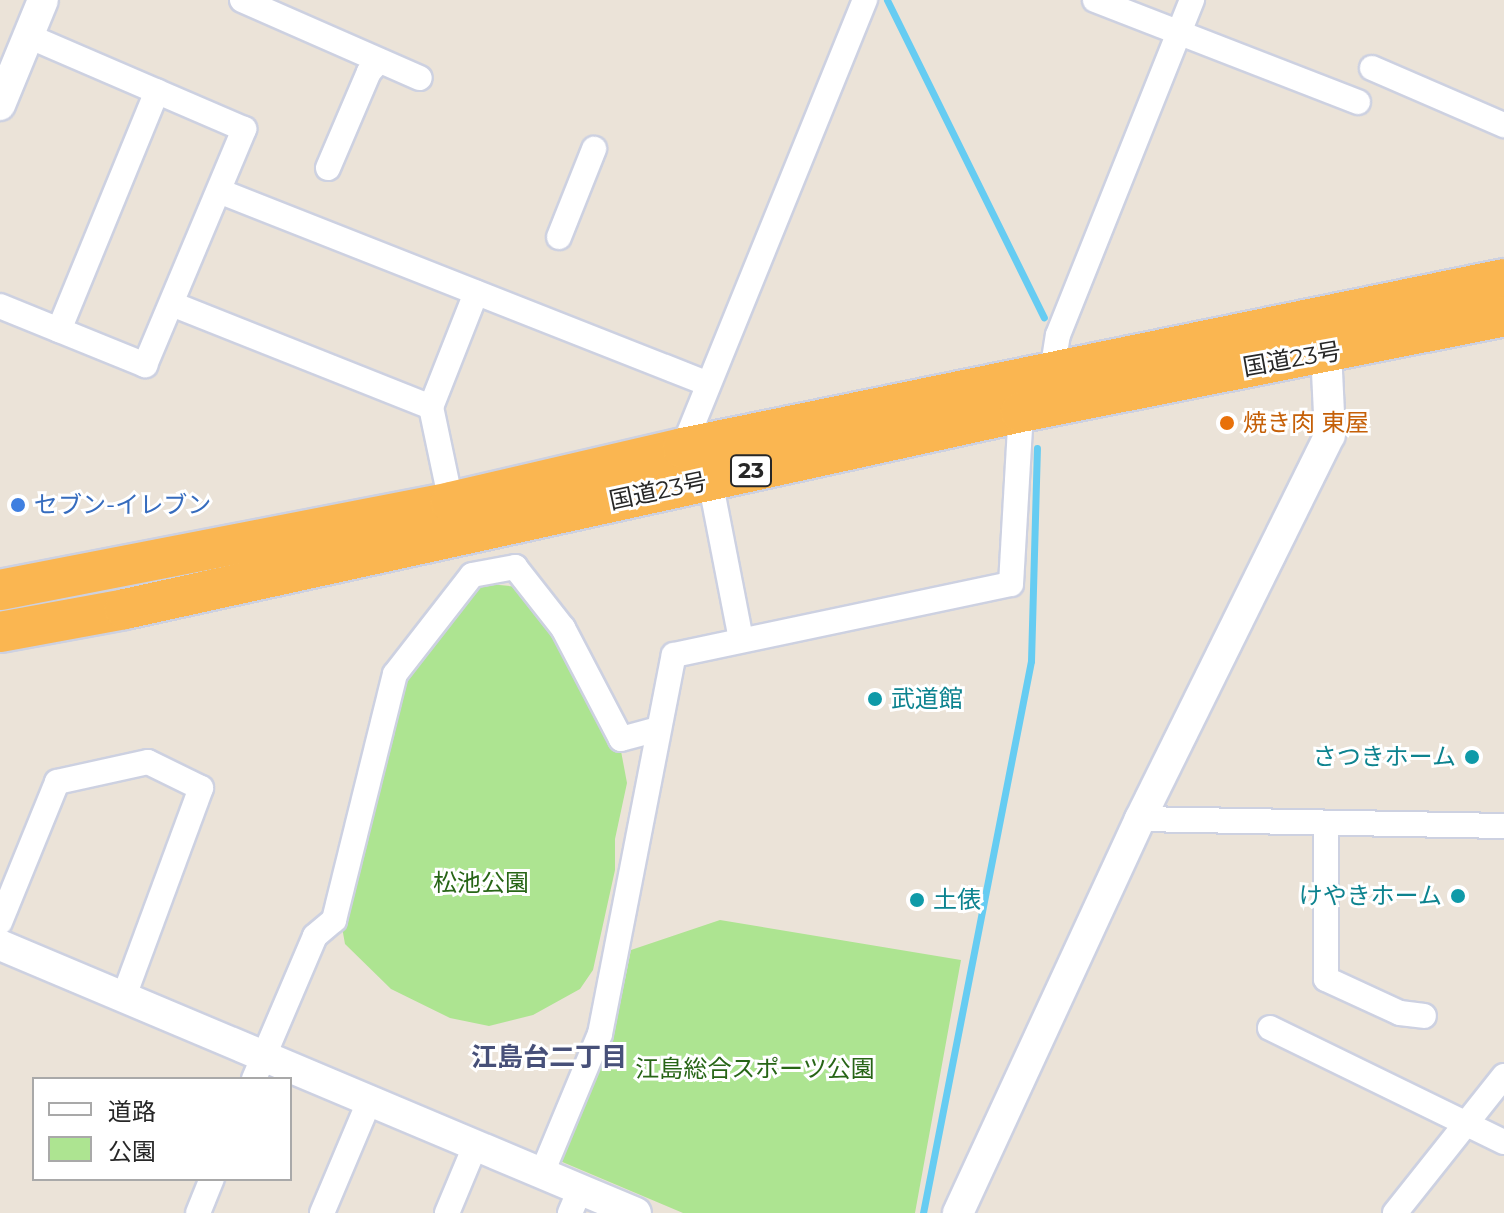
<!DOCTYPE html>
<html>
<head>
<meta charset="utf-8">
<style>
  body { margin:0 }
  #map { position:relative; width:1504px; height:1213px; overflow:hidden; background:#ebe3d8; font-family:Montserrat,"Noto Sans JP",sans-serif }
  div>[style] { position:absolute }
  [style*='--x'] { left:calc(var(--x)*1px); top:calc(var(--y)*1px); width:calc(var(--w)*1px); rotate:calc(var(--a)*1deg) }
  .green>* { inset:0; background:#ade491 }
  .stream>* { height:7px; margin:-3.5px; padding:0 3.5px; transform-origin:3.5px; border-radius:3.5px; background:#66ccf2 }
  .roads { filter:drop-shadow(2px 0 #cdd1e1) drop-shadow(-2px 0 #cdd1e1) drop-shadow(0 2px #cdd1e1) drop-shadow(0 -2px #cdd1e1) }
  .minor>* { height:24px; margin:-12px; padding:0 12px; transform-origin:12px; border-radius:12px; background:#fff }
  .tertiary>* { height:30px; margin:-15px; padding:0 15px; transform-origin:15px; border-radius:15px; background:#fff }
  .trunk>* { height:40px; margin:-20px; padding:0 20px; transform-origin:20px; border-radius:20px; background:#fab651 }
  .dots>* { width:22px; height:22px; translate:-50% -50%; box-sizing:border-box; border:4px solid #fff; border-radius:50% }
  span { translate:-50% -50%; white-space:nowrap; text-align:center; line-height:1.15; -webkit-text-stroke:6px #fff; paint-order:stroke }
  .shield-label span { padding:2px 6px; background:#fff; border:2px solid; border-radius:6px; -webkit-text-stroke-width:0 }
  .shield-label { font-size:22px; color:#272727; font-weight:700 }
  .street-label { font-size:24px; color:#272727 }
  .food-label { font-size:24px; color:#c56008 }
  .left { translate:0 -50%; text-align:left }
  .shop-label { font-size:24px; color:#366cbe }
  .culture-label { font-size:24px; color:#0d838f }
  .right { translate:-100% -50%; text-align:right }
  .park-label { font-size:24px; color:#276516 }
  .neighbourhood-label { font-size:26px; color:#475079; font-weight:700 }
  .legend { position:absolute; left:32px; top:1077px; width:260px; height:104px; box-sizing:border-box; background:#fff; border:2px solid #a9a9a9; margin:0; padding:10px 14px; list-style:none; font-size:24px; color:#272727 }
  .legend li { display:flex; align-items:center; gap:16px; height:40px }
  .legend b { width:40px; border:2px solid #a9a9a9 }
</style>
</head>
<body>
<div id="map">
  <div class="green">
    <div style="clip-path:polygon(479px 583px,519px 587px,557px 629px,621px 751px,627px 783px,615px 839px,615px 870px,593px 970px,580px 989px,533px 1015px,489px 1026px,450px 1018px,391px 989px,345px 944px,340px 916px,400px 679px)"></div>
    <div style="clip-path:polygon(720px 920px,961px 960px,915px 1213px,683px 1213px,560px 1161px,613px 1038px,631px 950px)"></div>
  </div>
  <div class="stream">
    <div style="--x:887;--y:0;--w:354;--a:63.7"></div>
    <div style="--x:923;--y:1213;--w:562;--a:-78.93"></div>
    <div style="--x:1031;--y:661;--w:213;--a:-88.4"></div>
  </div>
  <div class="roads">
    <div class="minor">
      <div style="--x:242;--y:0;--w:194;--a:23.7"></div>
      <div style="--x:1095;--y:0;--w:282;--a:21.2"></div>
      <div style="--x:1372;--y:68;--w:144;--a:23.4"></div>
      <div style="--x:328;--y:168;--w:104;--a:-66.9"></div>
      <div style="--x:369;--y:72;--w:15;--a:-48"></div>
      <div style="--x:219;--y:191;--w:523;--a:21.52"></div>
      <div style="--x:559;--y:237;--w:95;--a:-68.3"></div>
      <div style="--x:172;--y:304;--w:279;--a:21.7"></div>
      <div style="--x:0;--y:306;--w:157;--a:22.1"></div>
      <div style="--x:145;--y:365;--w:256;--a:-67.2"></div>
      <div style="--x:244;--y:129;--w:235;--a:-156.7"></div>
      <div style="--x:59;--y:330;--w:258;--a:-67.7"></div>
      <div style="--x:1052;--y:372;--w:37;--a:-81"></div>
      <div style="--x:1058;--y:335;--w:361;--a:-68.2"></div>
      <div style="--x:683;--y:448;--w:484;--a:-67.9"></div>
      <div style="--x:710;--y:480;--w:162;--a:79"></div>
      <div style="--x:451;--y:502;--w:97;--a:-101.9"></div>
      <div style="--x:431;--y:407;--w:123;--a:-68.5"></div>
      <div style="--x:1140;--y:819;--w:364;--a:1.1"></div>
      <div style="--x:1326;--y:823;--w:156;--a:90"></div>
      <div style="--x:1326;--y:979;--w:81;--a:24.7"></div>
      <div style="--x:1400;--y:1013;--w:24;--a:7"></div>
      <div style="--x:0;--y:922;--w:151;--a:-67.8"></div>
      <div style="--x:57;--y:782;--w:93;--a:-12.4"></div>
      <div style="--x:148;--y:762;--w:59;--a:26.1"></div>
      <div style="--x:201;--y:788;--w:222;--a:110.3"></div>
      <div style="--x:1270;--y:1028;--w:260;--a:26"></div>
      <div style="--x:254;--y:1079;--w:155;--a:-66.9"></div>
      <div style="--x:315;--y:936;--w:25;--a:-40"></div>
      <div style="--x:334;--y:920;--w:253;--a:-76.1"></div>
      <div style="--x:395;--y:674;--w:125;--a:-52.1"></div>
      <div style="--x:472;--y:575;--w:44;--a:-10.5"></div>
      <div style="--x:515;--y:567;--w:78;--a:51.8"></div>
      <div style="--x:563;--y:628;--w:125;--a:62.4"></div>
      <div style="--x:621;--y:739;--w:39;--a:-15"></div>
      <div style="--x:542;--y:1173;--w:151;--a:-67.4"></div>
      <div style="--x:600;--y:1034;--w:386;--a:-79"></div>
      <div style="--x:674;--y:655;--w:344;--a:-11.9"></div>
      <div style="--x:1011;--y:584;--w:172;--a:-86.7"></div>
      <div style="--x:198;--y:1213;--w:37;--a:-68"></div>
      <div style="--x:322;--y:1213;--w:121;--a:-67.1"></div>
      <div style="--x:447;--y:1213;--w:73;--a:-67.3"></div>
      <div style="--x:570;--y:1213;--w:25;--a:-67"></div>
      <div style="--x:1395;--y:1213;--w:175;--a:-51.5"></div>
    </div>
    <div class="tertiary">
      <div style="--x:0;--y:105;--w:113;--a:-67.7"></div>
      <div style="--x:0;--y:945;--w:690;--a:22.85"></div>
      <div style="--x:958;--y:1213;--w:434;--a:-65.2"></div>
      <div style="--x:1140;--y:819;--w:428;--a:-63.7"></div>
      <div style="--x:1330;--y:435;--w:105;--a:-92.7"></div>
    </div>
    <div class="trunk">
      <div style="--x:0;--y:590;--w:460;--a:-11"></div>
      <div style="--x:451;--y:502;--w:238;--a:-13.1"></div>
      <div style="--x:683;--y:448;--w:838;--a:-11.63"></div>
      <div style="--x:0;--y:632;--w:127;--a:-10.4"></div>
      <div style="--x:125;--y:609;--w:917;--a:-12.4"></div>
      <div style="--x:1021;--y:412;--w:492;--a:-11.2"></div>
    </div>
  </div>
  <div class="dots">
    <div style="left:1227px;top:423px;background:#e8710a"></div>
    <div style="left:18px;top:505px;background:#3f7fe0"></div>
    <div style="left:875px;top:699px;background:#0f9aa8"></div>
    <div style="left:1472px;top:757px;background:#0f9aa8"></div>
    <div style="left:1458px;top:896px;background:#0f9aa8"></div>
    <div style="left:917px;top:900px;background:#0f9aa8"></div>
  </div>
  <div class="shield-label">
    <span style="left:751px;top:471px">23</span>
  </div>
  <div class="street-label">
    <span style="left:1292px;top:359px;rotate:-10deg">国道23号</span>
    <span style="left:658px;top:491px;rotate:-12deg">国道23号</span>
  </div>
  <div class="food-label">
    <span class="left" style="left:1243px;top:423px">焼き肉 東屋</span>
  </div>
  <div class="shop-label">
    <span class="left" style="left:34px;top:505px">セブン-イレブン</span>
  </div>
  <div class="culture-label">
    <span class="left" style="left:891px;top:699px">武道館</span>
    <span class="right" style="left:1456px;top:757px">さつきホーム</span>
    <span class="right" style="left:1442px;top:896px">けやきホーム</span>
    <span class="left" style="left:933px;top:900px">土俵</span>
  </div>
  <div class="park-label">
    <span style="left:481px;top:883px">松池公園</span>
    <span style="left:755px;top:1069px">江島総合スポーツ公園</span>
  </div>
  <div class="neighbourhood-label">
    <span style="left:549px;top:1058px">江島台二丁目</span>
  </div>
  <ul class="legend">
  <li><b style="height:10px;background:#fff"></b>道路</li>
  <li><b style="height:22px;background:#ade491"></b>公園</li>
  </ul>
</div>
</body>
</html>
